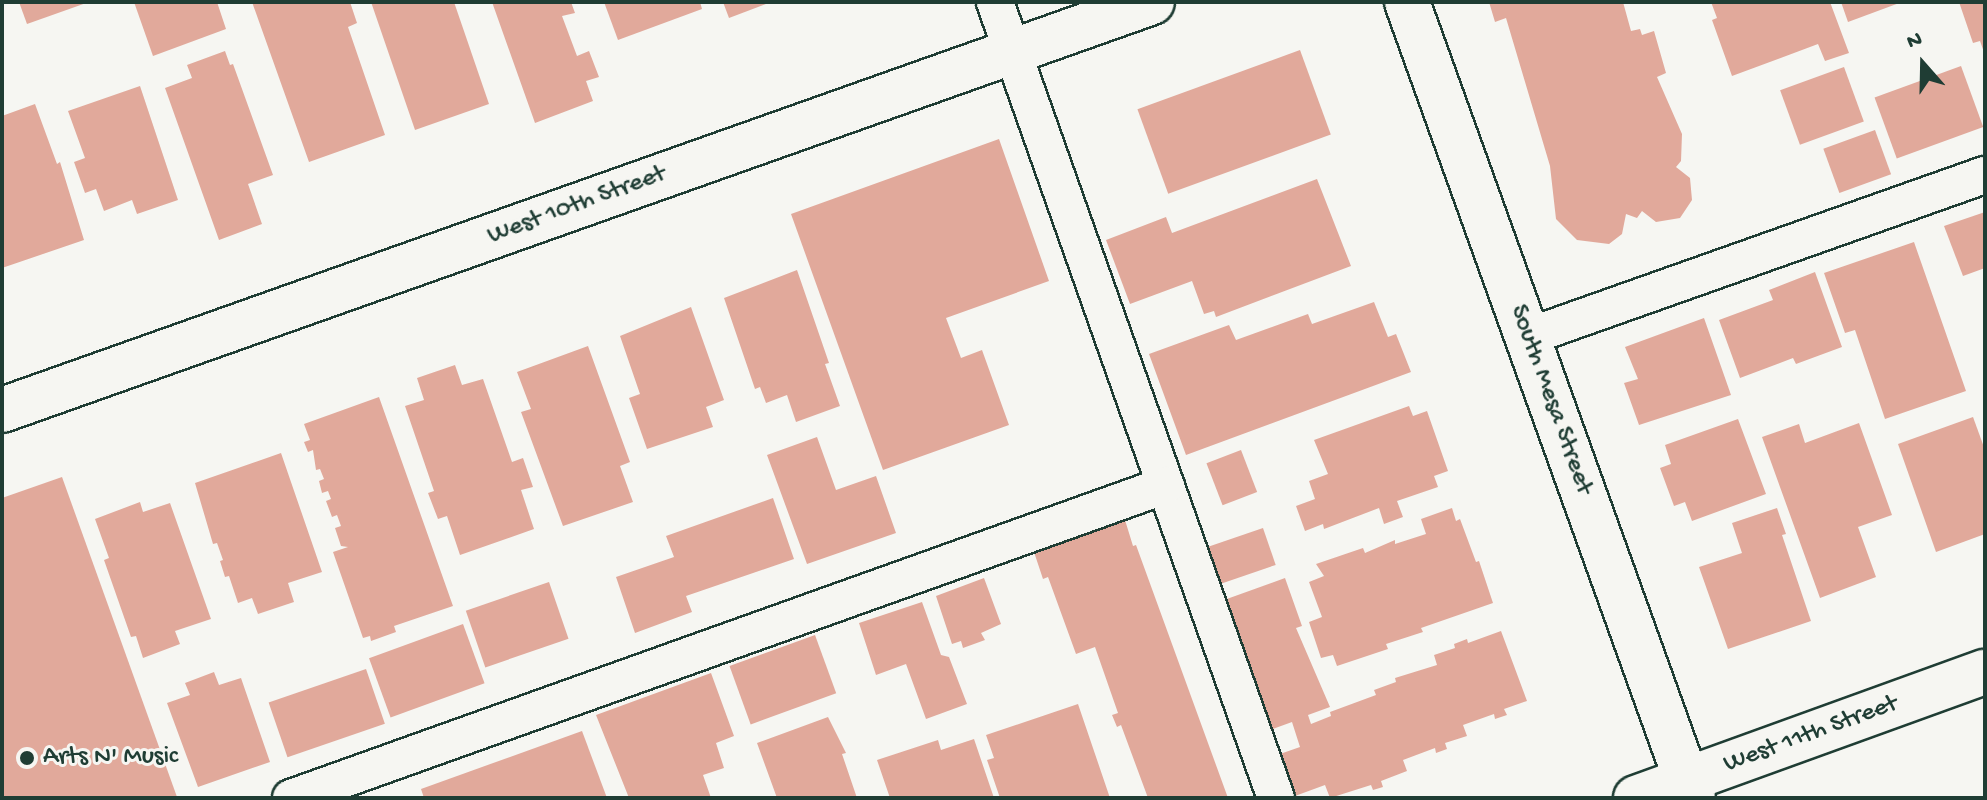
<!DOCTYPE html>
<html>
<head>
<meta charset="utf-8">
<style>
  body { margin:0 }
  #map { position:relative; width:1987px; height:800px; overflow:hidden; background:#f6f6f2; font-family:"Gochi Hand",sans-serif }
  div>[style] { position:absolute }
  [style*='--x'] { left:calc(var(--x)*1px); top:calc(var(--y)*1px); width:calc(var(--w)*1px); rotate:calc(var(--a)*1deg) }
  .building>* { inset:0; background:#e1a99b; transform-origin:0 0 }
  .roads { filter:drop-shadow(2px 0 #1f3d34) drop-shadow(-2px 0 #1f3d34) drop-shadow(0 2px #1f3d34) drop-shadow(0 -2px #1f3d34) }
  .lane>* { height:36px; margin:-18px; padding:0 18px; transform-origin:18px; border-radius:18px; background:#f6f6f2 }
  .street>* { height:44px; margin:-22px; padding:0 22px; transform-origin:22px; border-radius:22px; background:#f6f6f2 }
  .dots>* { width:22px; height:22px; translate:-50% -50%; box-sizing:border-box; border:4px solid #f6f6f2; border-radius:50% }
  span { translate:-50% -50%; white-space:nowrap; text-align:center; line-height:1.15; -webkit-text-stroke:6px #f6f6f2; paint-order:stroke }
  .street-label { font-size:26px; color:#1f3d34 }
  .poi-label { font-size:26px; color:#1f3d34 }
  .left { translate:0 -50%; text-align:left }
  .frame { position:absolute; inset:0; border:4px solid #1f3d34; pointer-events:none }
  .north { position:absolute; left:1883px; top:24px; width:80px; height:80px; -webkit-text-stroke:6px #f6f6f2; paint-order:stroke; rotate:340deg; font-size:22px; font-weight:700; line-height:32px; text-align:center; color:#1f3d34 }
  .north::after { content:''; display:block; margin:auto; width:28px; height:36px; background:#1f3d34; clip-path:polygon(50% 0,100% 100%,50% 72%,0 100%) }
</style>
</head>
<body>
<div id="map">
  <div class="building">
    <div style="clip-path:polygon(19px 2px,89px 2px,27px 24px)"></div>
    <div style="clip-path:polygon(134px 2px,217px 2px,226px 29px,153px 56px)"></div>
    <div style="clip-path:polygon(252px 2px,350px 2px,357px 23px,348px 27px,385px 135px,309px 162px)"></div>
    <div style="clip-path:polygon(371px 2px,454px 2px,489px 104px,415px 130px)"></div>
    <div style="clip-path:polygon(492px 2px,571px 2px,575px 13px,562px 16px,577px 56px,589px 51px,599px 77px,586px 81px,593px 101px,535px 123px)"></div>
    <div style="clip-path:polygon(604px 2px,700px 2px,702px 9px,618px 40px)"></div>
    <div style="clip-path:polygon(723px 2px,771px 2px,729px 18px)"></div>
    <div style="clip-path:polygon(1489px 2px,1623px 2px,1631px 31px,1640px 29px,1642px 35px,1654px 31px,1666px 73px,1657px 77px,1682px 134px,1681px 161px,1676px 167px,1690px 178px,1692px 200px,1680px 218px,1656px 222px,1642px 211px,1637px 218px,1626px 214px,1622px 234px,1609px 244px,1577px 240px,1556px 219px,1550px 166px,1506px 18px,1495px 22px)"></div>
    <div style="clip-path:polygon(1711px 2px,1830px 2px,1849px 53px,1825px 61px,1818px 44px,1732px 76px,1712px 20px,1717px 18px)"></div>
    <div style="clip-path:polygon(1841px 2px,1902px 2px,1848px 22px)"></div>
    <div style="clip-path:polygon(1959px 2px,1985px 2px,1985px 55px,1980px 41px,1973px 43px)"></div>
    <div style="left:1300px;top:50px;width:90px;height:173px;rotate:70deg"></div>
    <div style="clip-path:polygon(225px 51px,230px 65px,233px 64px,273px 175px,248px 184px,262px 224px,219px 240px,165px 88px,192px 78px,187px 65px)"></div>
    <div style="left:1961px;top:66px;width:65px;height:92px;rotate:70deg"></div>
    <div style="left:1844px;top:67px;width:58px;height:68px;rotate:70deg"></div>
    <div style="clip-path:polygon(140px 86px,178px 200px,137px 214px,132px 200px,104px 211px,96px 189px,85px 193px,74px 162px,85px 158px,68px 111px)"></div>
    <div style="clip-path:polygon(35px 104px,57px 164px,60px 162px,84px 240px,2px 268px,2px 116px)"></div>
    <div style="left:1875px;top:130px;width:47px;height:55px;rotate:70deg"></div>
    <div style="clip-path:polygon(999px 139px,1049px 281px,946px 318px,961px 358px,982px 350px,1009px 425px,883px 470px,791px 214px)"></div>
    <div style="clip-path:polygon(1317px 179px,1351px 266px,1216px 317px,1214px 311px,1204px 314px,1192px 281px,1130px 304px,1106px 240px,1166px 217px,1172px 233px)"></div>
    <div style="clip-path:polygon(1985px 212px,1985px 268px,1963px 276px,1944px 226px)"></div>
    <div style="clip-path:polygon(1914px 242px,1966px 391px,1885px 419px,1855px 330px,1845px 333px,1824px 273px)"></div>
    <div style="clip-path:polygon(797px 270px,829px 363px,825px 364px,840px 406px,796px 422px,787px 395px,766px 403px,760px 387px,755px 389px,724px 298px)"></div>
    <div style="clip-path:polygon(1815px 272px,1842px 347px,1796px 364px,1793px 358px,1740px 378px,1719px 320px,1773px 300px,1769px 290px)"></div>
    <div style="clip-path:polygon(1374px 302px,1388px 337px,1396px 334px,1411px 372px,1186px 455px,1149px 354px,1229px 325px,1236px 340px,1308px 314px,1312px 324px)"></div>
    <div style="clip-path:polygon(691px 307px,724px 400px,706px 407px,713px 427px,647px 449px,629px 398px,640px 394px,620px 336px)"></div>
    <div style="clip-path:polygon(1704px 318px,1731px 395px,1639px 425px,1624px 383px,1638px 379px,1625px 347px)"></div>
    <div style="clip-path:polygon(588px 346px,630px 462px,620px 466px,633px 502px,563px 526px,521px 412px,531px 409px,517px 372px)"></div>
    <div style="clip-path:polygon(455px 365px,462px 385px,483px 379px,512px 462px,523px 458px,533px 487px,521px 490px,534px 529px,460px 555px,447px 516px,438px 519px,428px 493px,434px 491px,405px 406px,424px 400px,417px 378px)"></div>
    <div style="clip-path:polygon(379px 397px,453px 606px,394px 626px,396px 632px,371px 641px,370px 636px,363px 638px,333px 552px,348px 547px,341px 546px,335px 528px,341px 526px,337px 515px,332px 517px,326px 501px,331px 499px,328px 491px,322px 493px,319px 481px,324px 479px,320px 469px,316px 470px,313px 450px,308px 452px,304px 442px,310px 440px,304px 424px)"></div>
    <div style="clip-path:polygon(1409px 406px,1413px 416px,1427px 411px,1448px 471px,1434px 476px,1438px 487px,1397px 501px,1403px 517px,1384px 524px,1379px 508px,1324px 529px,1323px 524px,1305px 531px,1296px 506px,1315px 499px,1309px 481px,1328px 474px,1314px 440px)"></div>
    <div style="clip-path:polygon(1973px 417px,1985px 450px,1985px 534px,1936px 552px,1898px 444px)"></div>
    <div style="clip-path:polygon(1738px 419px,1766px 494px,1692px 521px,1685px 502px,1674px 506px,1660px 468px,1671px 464px,1665px 445px)"></div>
    <div style="clip-path:polygon(1859px 423px,1892px 515px,1858px 527px,1876px 577px,1820px 598px,1762px 437px,1799px 424px,1805px 443px)"></div>
    <div style="clip-path:polygon(817px 437px,836px 490px,876px 476px,896px 533px,807px 564px,767px 455px)"></div>
    <div style="left:1241px;top:450px;width:45px;height:37px;rotate:69deg"></div>
    <div style="clip-path:polygon(281px 453px,322px 572px,288px 583px,294px 602px,258px 614px,252px 598px,238px 603px,229px 576px,225px 577px,220px 561px,223px 560px,217px 543px,213px 544px,195px 483px)"></div>
    <div style="clip-path:polygon(62px 477px,177px 797px,2px 798px,2px 498px)"></div>
    <div style="clip-path:polygon(773px 498px,794px 559px,686px 596px,692px 612px,635px 633px,616px 577px,674px 557px,666px 536px)"></div>
    <div style="clip-path:polygon(140px 502px,143px 512px,170px 503px,211px 619px,175px 631px,180px 644px,143px 658px,136px 636px,131px 637px,104px 560px,109px 558px,95px 519px)"></div>
    <div style="clip-path:polygon(1452px 508px,1456px 521px,1460px 519px,1476px 562px,1479px 561px,1493px 603px,1421px 628px,1423px 632px,1386px 644px,1388px 649px,1337px 666px,1333px 655px,1321px 658px,1309px 622px,1322px 617px,1309px 582px,1324px 576px,1316px 564px,1363px 548px,1365px 553px,1395px 540px,1395px 544px,1426px 534px,1421px 519px)"></div>
    <div style="clip-path:polygon(1777px 508px,1786px 534px,1782px 535px,1811px 621px,1728px 649px,1699px 567px,1742px 553px,1732px 523px)"></div>
    <div style="clip-path:polygon(1125px 520px,1133px 546px,1136px 545px,1228px 798px,1148px 798px,1121px 725px,1117px 727px,1112px 715px,1118px 713px,1095px 647px,1076px 654px,1048px 577px,1043px 579px,1034px 552px)"></div>
    <div style="left:1263px;top:528px;width:39px;height:61px;rotate:71deg"></div>
    <div style="clip-path:polygon(984px 578px,1001px 624px,981px 633px,985px 640px,963px 648px,961px 641px,952px 644px,936px 596px)"></div>
    <div style="clip-path:polygon(1285px 578px,1302px 626px,1296px 628px,1330px 707px,1308px 715px,1311px 724px,1331px 716px,1330px 712px,1376px 695px,1374px 690px,1396px 682px,1395px 678px,1437px 665px,1434px 655px,1455px 648px,1454px 644px,1467px 639px,1468px 643px,1501px 631px,1527px 701px,1504px 709px,1507px 715px,1495px 719px,1494px 714px,1463px 725px,1467px 736px,1445px 743px,1447px 749px,1436px 753px,1435px 748px,1403px 760px,1407px 771px,1381px 781px,1383px 787px,1373px 790px,1371px 785px,1330px 798px,1325px 785px,1295px 796px,1280px 754px,1300px 747px,1292px 722px,1270px 730px,1224px 600px)"></div>
    <div style="left:549px;top:582px;width:60px;height:88px;rotate:71deg"></div>
    <div style="clip-path:polygon(922px 602px,941px 655px,949px 657px,967px 704px,926px 719px,906px 664px,876px 675px,859px 623px)"></div>
    <div style="left:463px;top:624px;width:63px;height:100px;rotate:70deg"></div>
    <div style="left:815px;top:635px;width:62px;height:91px;rotate:70deg"></div>
    <div style="left:366px;top:669px;width:58px;height:103px;rotate:71deg"></div>
    <div style="clip-path:polygon(214px 672px,219px 685px,241px 678px,270px 762px,198px 787px,167px 703px,190px 695px,185px 683px)"></div>
    <div style="clip-path:polygon(711px 673px,734px 736px,716px 743px,724px 768px,703px 775px,711px 798px,629px 798px,596px 715px)"></div>
    <div style="clip-path:polygon(1078px 704px,1110px 798px,1000px 798px,987px 760px,994px 758px,986px 735px)"></div>
    <div style="clip-path:polygon(828px 717px,846px 753px,842px 754px,857px 798px,777px 798px,757px 743px)"></div>
    <div style="clip-path:polygon(582px 731px,607px 798px,424px 798px,421px 789px)"></div>
    <div style="clip-path:polygon(974px 739px,994px 798px,890px 798px,877px 760px,938px 740px,941px 750px)"></div>
  </div>
  <div class="roads">
    <div class="lane">
      <div style="--x:995;--y:2;--w:844;--a:70.56"></div>
      <div style="--x:1527;--y:337;--w:486;--a:-19.5"></div>
      <div style="--x:291;--y:798;--w:929;--a:-19.68"></div>
    </div>
    <div class="street">
      <div style="--x:1407;--y:2;--w:846;--a:70.24"></div>
      <div style="--x:2;--y:410;--w:1220;--a:-19.53"></div>
      <div style="--x:1636;--y:798;--w:371;--a:-19.9"></div>
    </div>
  </div>
  <div class="dots">
    <div style="left:27px;top:758px;background:#1f3d34"></div>
  </div>
  <div class="street-label">
    <span style="left:577px;top:206px;rotate:-20deg">West 10th Street</span>
    <span style="left:1550px;top:400px;rotate:70deg">South Mesa Street</span>
    <span style="left:1811px;top:735px;rotate:-20deg">West 11th Street</span>
  </div>
  <div class="poi-label">
    <span class="left" style="left:43px;top:758px">Arts N' Music</span>
  </div>
  <div class="frame"></div>
  <div class="north">N</div>
</div>
</body>
</html>
